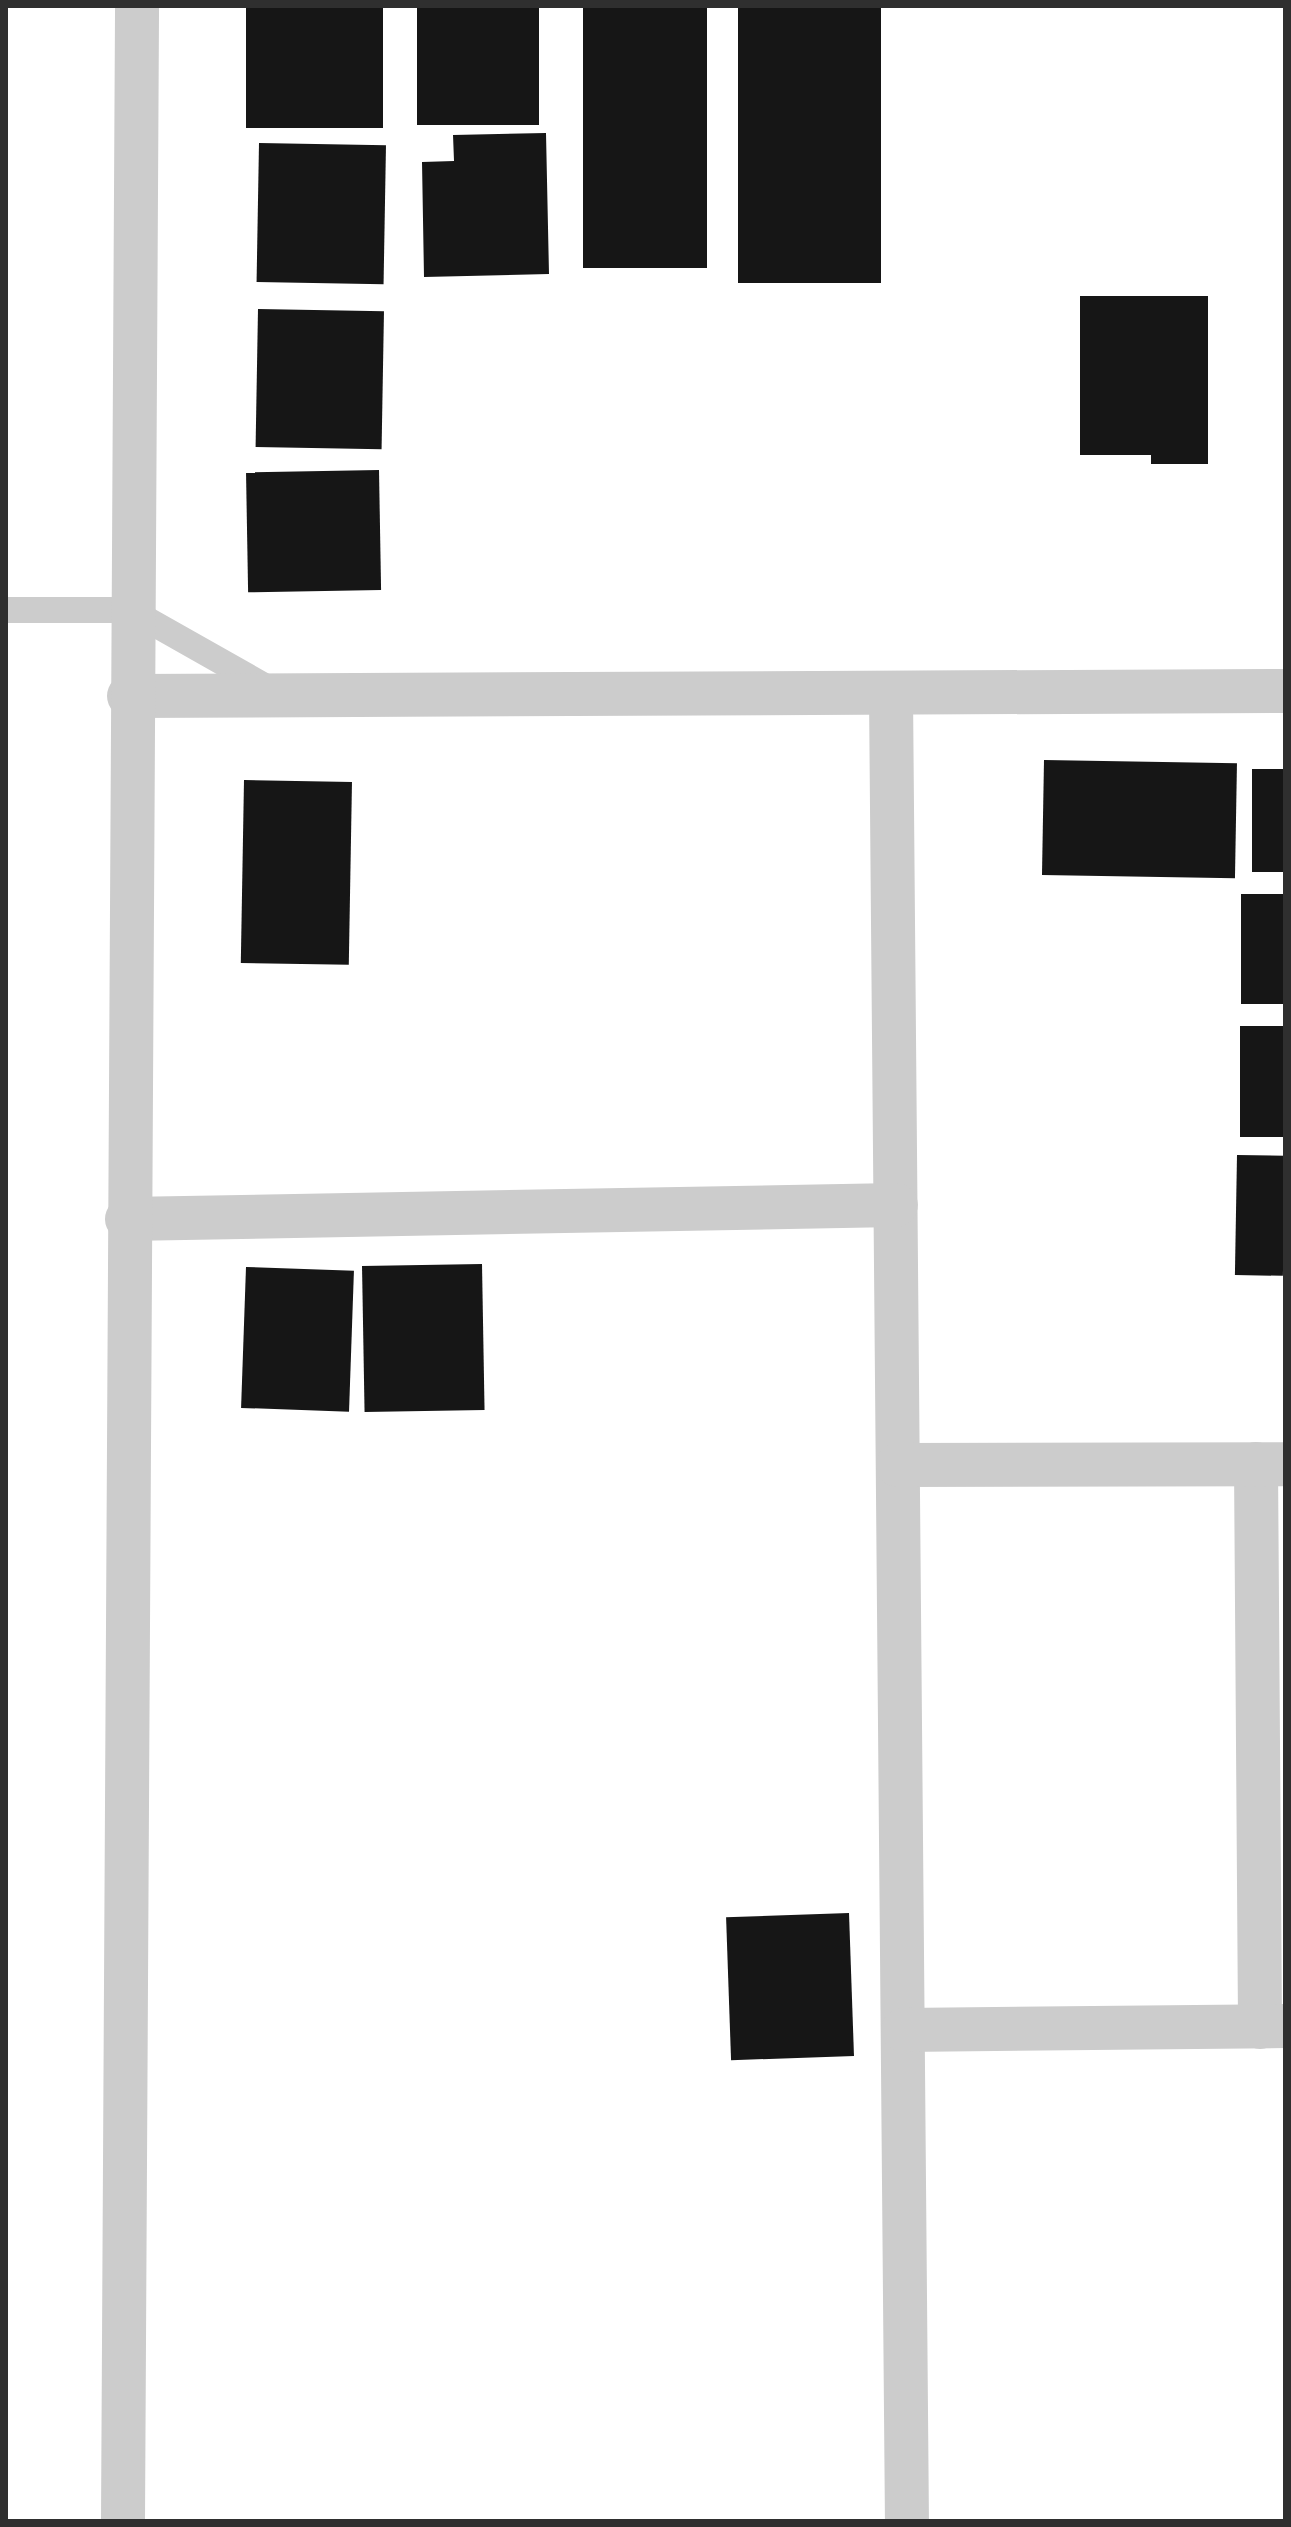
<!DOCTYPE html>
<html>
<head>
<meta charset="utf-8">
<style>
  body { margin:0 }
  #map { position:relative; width:1291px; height:2527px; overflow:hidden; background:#fff; font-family:Cabin,sans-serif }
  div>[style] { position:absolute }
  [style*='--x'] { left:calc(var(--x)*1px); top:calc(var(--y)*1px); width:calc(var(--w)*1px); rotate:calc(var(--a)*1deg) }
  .building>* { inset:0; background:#161616; transform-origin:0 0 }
  .lane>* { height:26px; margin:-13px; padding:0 13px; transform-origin:13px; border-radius:13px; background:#ccc }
  .street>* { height:44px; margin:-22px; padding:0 22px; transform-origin:22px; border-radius:22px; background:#ccc }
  span { translate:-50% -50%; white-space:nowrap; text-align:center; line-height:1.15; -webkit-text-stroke:8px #fff; paint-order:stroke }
  .frame { position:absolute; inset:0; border:8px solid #2f2f2f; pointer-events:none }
</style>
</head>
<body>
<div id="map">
  <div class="building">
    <div style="left:246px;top:6px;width:137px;height:122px"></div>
    <div style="left:417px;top:6px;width:122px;height:119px"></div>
    <div style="left:583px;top:6px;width:124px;height:262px"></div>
    <div style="left:738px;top:6px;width:143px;height:277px"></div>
    <div style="clip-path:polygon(546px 133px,549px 274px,424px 277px,422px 162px,454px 161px,453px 135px)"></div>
    <div style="left:259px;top:143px;width:127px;height:139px;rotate:1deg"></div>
    <div style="clip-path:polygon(1080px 296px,1208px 296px,1208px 464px,1151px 464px,1151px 455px,1080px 455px)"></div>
    <div style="left:258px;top:309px;width:126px;height:138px;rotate:1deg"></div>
    <div style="left:379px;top:470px;width:120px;height:133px;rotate:89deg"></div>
    <div style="left:1044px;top:760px;width:193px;height:115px;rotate:1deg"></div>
    <div style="left:1285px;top:769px;width:103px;height:33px;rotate:90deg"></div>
    <div style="left:244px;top:780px;width:108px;height:183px;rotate:1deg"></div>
    <div style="left:1241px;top:894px;width:44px;height:110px"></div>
    <div style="left:1285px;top:1026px;width:111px;height:45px;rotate:90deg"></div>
    <div style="left:1237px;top:1155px;width:48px;height:120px;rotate:1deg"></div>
    <div style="left:482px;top:1264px;width:146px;height:120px;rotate:89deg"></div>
    <div style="left:246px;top:1267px;width:108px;height:141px;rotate:2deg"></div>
    <div style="left:849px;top:1913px;width:143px;height:123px;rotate:88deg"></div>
  </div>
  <div class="lane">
    <div style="--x:6;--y:610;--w:124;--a:0"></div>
    <div style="--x:130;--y:610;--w:164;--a:29.5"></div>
  </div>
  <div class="street">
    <div style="--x:891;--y:693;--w:1828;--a:89.5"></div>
    <div style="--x:129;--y:696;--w:1156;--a:-0.25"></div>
    <div style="--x:127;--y:1219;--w:769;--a:-1.04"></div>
    <div style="--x:1256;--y:1464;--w:563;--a:89.59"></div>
    <div style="--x:898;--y:1465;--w:385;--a:-0.1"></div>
    <div style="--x:903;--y:2030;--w:382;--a:-0.6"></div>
    <div style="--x:123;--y:2521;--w:2515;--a:-89.68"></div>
  </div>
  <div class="frame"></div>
</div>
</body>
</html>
